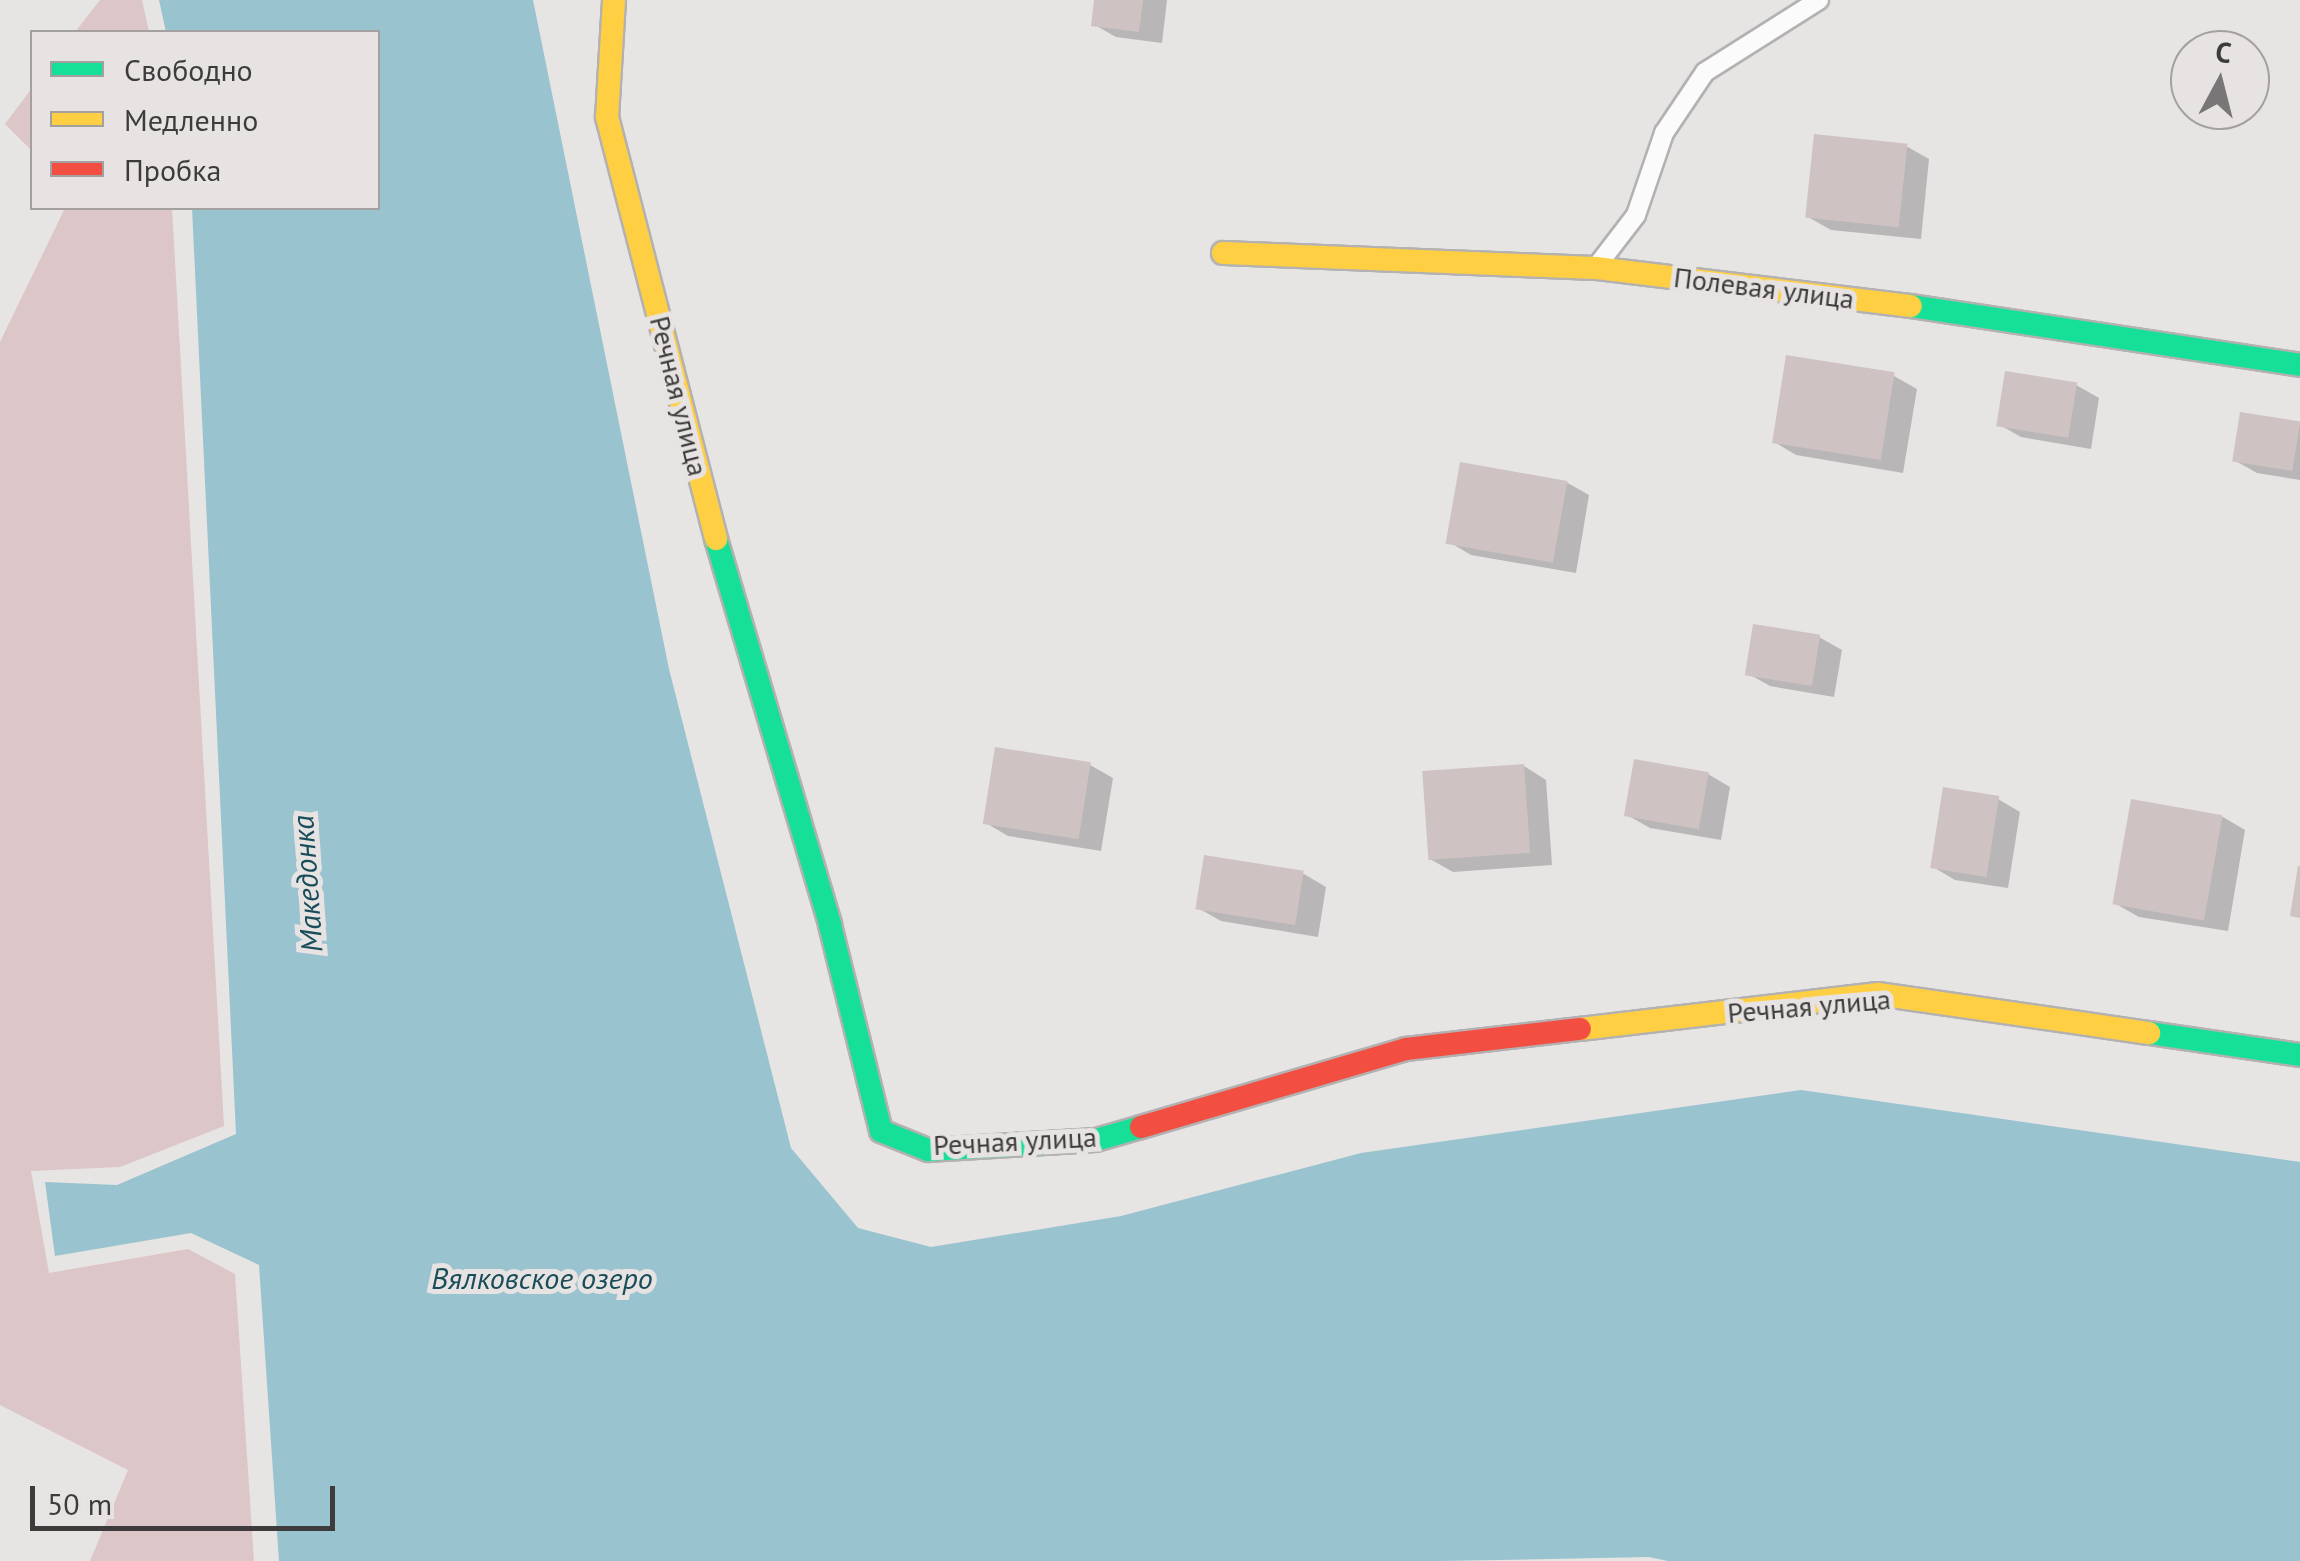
<!DOCTYPE html>
<html>
<head>
<meta charset="utf-8">
<style>
  body { margin:0 }
  #map { position:relative; width:2300px; height:1561px; overflow:hidden; background:#e7e4e4; font-family:"PT Sans",sans-serif }
  div>[style] { position:absolute }
  [style*='--x'] { left:calc(var(--x)*1px); top:calc(var(--y)*1px); width:calc(var(--w)*1px); rotate:calc(var(--a)*1deg) }
  .green>* { inset:0; background:#dcc6c7 }
  .water>* { inset:0; background:#99c3ce }
  .shadow>* { inset:0; background:#0003 }
  .building>* { inset:0; background:#cfc2c3; transform-origin:0 0 }
  .roads { filter:drop-shadow(2px 0 #b3b1b1) drop-shadow(-2px 0 #b3b1b1) drop-shadow(0 2px #b3b1b1) drop-shadow(0 -2px #b3b1b1) }
  .lane>* { height:18px; margin:-9px; padding:0 9px; transform-origin:9px; border-radius:9px; background:#fbfbfb }
  .fast>* { height:22px; margin:-11px; padding:0 11px; transform-origin:11px; border-radius:11px; background:#16e098 }
  .slow>* { height:22px; margin:-11px; padding:0 11px; transform-origin:11px; border-radius:11px; background:#ffcf43 }
  .jam>* { height:22px; margin:-11px; padding:0 11px; transform-origin:11px; border-radius:11px; background:#f24e42 }
  span { translate:-50% -50%; white-space:nowrap; text-align:center; line-height:1.15; -webkit-text-stroke:10px #e8e3e3; paint-order:stroke }
  .street-label { font-size:28px; color:#3d3b3b }
  .water-label { font-size:30px; color:#184d59; font-style:italic }
  .legend { position:absolute; left:30px; top:30px; width:350px; height:180px; box-sizing:border-box; background:#e8e3e3; border:2px solid #a4a0a0; margin:0; padding:12px 18px; list-style:none; font-size:30px; color:#3d3b3b }
  .legend li { display:flex; align-items:center; gap:20px; height:50px }
  .legend b { width:50px; border:2px solid #a4a0a0 }
  .north { position:absolute; left:2170px; top:30px; width:100px; height:100px; box-sizing:border-box; background:#e8e3e3; border:2px solid #a4a0a0; border-radius:50%; rotate:7deg; font-size:28px; font-weight:700; line-height:40px; text-align:center; color:#3d3b3b }
  .north::after { content:''; display:block; margin:auto; width:35px; height:45px; background:#787676; clip-path:polygon(50% 0,100% 100%,50% 72%,0 100%) }
  .scale { position:absolute; left:30px; top:1486px; width:305px; height:45px; box-sizing:border-box; border:5px solid #3d3b3b; border-top:0; padding-left:12px; font-size:30px; line-height:35px; white-space:nowrap; color:#3d3b3b; -webkit-text-stroke:8px #e8e3e3; paint-order:stroke }
</style>
</head>
<body>
<div id="map">
  <div class="green">
    <div style="clip-path:polygon(100px 0,142px 0,149px 32px,75px 32px)"></div>
    <div style="clip-path:polygon(32px 88px,32px 151px,5px 124px)"></div>
    <div style="clip-path:polygon(65px 208px,172px 208px,224px 1126px,120px 1167px,31px 1171px,49px 1273px,188px 1249px,235px 1274px,254px 1561px,90px 1561px,128px 1470px,0 1405px,0 342px)"></div>
  </div>
  <div class="water">
    <div style="clip-path:polygon(159px 0,533px 0,669px 669px,791px 1148px,858px 1228px,931px 1247px,1121px 1216px,1361px 1153px,1801px 1090px,2300px 1162px,2300px 1561px,1668px 1561px,1649px 1557px,1442px 1561px,279px 1561px,259px 1265px,191px 1233px,55px 1256px,45px 1182px,117px 1185px,236px 1134px,192px 208px,378px 208px,378px 32px,166px 32px)"></div>
  </div>
  <div class="shadow">
    <div style="clip-path:polygon(1096px 0,1167px 0,1162px 43px,1116px 37px,1093px 24px)"></div>
    <div style="clip-path:polygon(1906px 146px,1929px 159px,1921px 239px,1831px 230px,1808px 217px)"></div>
    <div style="clip-path:polygon(1894px 376px,1917px 389px,1903px 473px,1796px 455px,1774px 442px)"></div>
    <div style="clip-path:polygon(2076px 385px,2099px 398px,2091px 449px,2021px 437px,1998px 424px)"></div>
    <div style="clip-path:polygon(2300px 425px,2300px 480px,2257px 473px,2234px 460px)"></div>
    <div style="clip-path:polygon(1566px 482px,1589px 495px,1576px 573px,1471px 555px,1449px 542px)"></div>
    <div style="clip-path:polygon(1819px 637px,1842px 650px,1834px 697px,1770px 686px,1747px 673px)"></div>
    <div style="clip-path:polygon(1090px 765px,1113px 778px,1101px 851px,1008px 836px,986px 823px)"></div>
    <div style="clip-path:polygon(1524px 766px,1546px 780px,1552px 865px,1453px 872px,1430px 859px)"></div>
    <div style="clip-path:polygon(1708px 774px,1730px 787px,1721px 840px,1650px 828px,1627px 815px)"></div>
    <div style="clip-path:polygon(1998px 799px,2020px 812px,2008px 888px,1955px 880px,1933px 867px)"></div>
    <div style="clip-path:polygon(2223px 817px,2245px 830px,2228px 931px,2139px 917px,2116px 904px)"></div>
    <div style="clip-path:polygon(1304px 874px,1326px 887px,1318px 937px,1221px 921px,1198px 908px)"></div>
  </div>
  <div class="building">
    <div style="clip-path:polygon(1094px 0,1143px 0,1139px 32px,1091px 26px)"></div>
    <div style="left:1814px;top:134px;width:94px;height:84px;rotate:6deg"></div>
    <div style="left:1786px;top:355px;width:110px;height:89px;rotate:9deg"></div>
    <div style="left:2005px;top:371px;width:73px;height:56px;rotate:9deg"></div>
    <div style="left:2240px;top:412px;width:61px;height:50px;rotate:9deg"></div>
    <div style="left:1460px;top:462px;width:109px;height:83px;rotate:10deg"></div>
    <div style="left:1753px;top:624px;width:68px;height:52px;rotate:9deg"></div>
    <div style="left:995px;top:747px;width:97px;height:78px;rotate:9deg"></div>
    <div style="left:1634px;top:759px;width:76px;height:58px;rotate:10deg"></div>
    <div style="left:1524px;top:764px;width:89px;height:102px;rotate:86deg"></div>
    <div style="left:1943px;top:787px;width:57px;height:82px;rotate:9deg"></div>
    <div style="left:2131px;top:799px;width:93px;height:107px;rotate:10deg"></div>
    <div style="left:1204px;top:855px;width:101px;height:55px;rotate:9deg"></div>
    <div style="clip-path:polygon(2298px 866px,2300px 866px,2300px 918px,2290px 916px)"></div>
  </div>
  <div class="roads">
    <div class="lane">
      <div style="--x:1600;--y:262;--w:59;--a:-52.5"></div>
      <div style="--x:1636;--y:215;--w:87;--a:-71.1"></div>
      <div style="--x:1664;--y:133;--w:73;--a:-56.1"></div>
      <div style="--x:1705;--y:72;--w:135;--a:-32.3"></div>
    </div>
    <div class="fast">
      <div style="--x:1911;--y:306;--w:393;--a:8.6"></div>
      <div style="--x:716;--y:539;--w:402;--a:73.5"></div>
      <div style="--x:830;--y:925;--w:212;--a:76.1"></div>
      <div style="--x:881;--y:1131;--w:51;--a:22"></div>
      <div style="--x:928;--y:1150;--w:168;--a:-3.4"></div>
      <div style="--x:1096;--y:1140;--w:47;--a:-16.1"></div>
      <div style="--x:2149;--y:1033;--w:153;--a:8.3"></div>
    </div>
    <div class="slow">
      <div style="--x:614;--y:0;--w:117;--a:93.4"></div>
      <div style="--x:607;--y:117;--w:436;--a:75.5"></div>
      <div style="--x:1223;--y:253;--w:373;--a:2.3"></div>
      <div style="--x:1596;--y:268;--w:317;--a:6.9"></div>
      <div style="--x:1580;--y:1029;--w:300;--a:-6.7"></div>
      <div style="--x:1878;--y:994;--w:274;--a:8.2"></div>
    </div>
    <div class="jam">
      <div style="--x:1141;--y:1127;--w:276;--a:-16.4"></div>
      <div style="--x:1406;--y:1049;--w:175;--a:-6.6"></div>
    </div>
  </div>
  <div class="street-label">
    <span style="left:1764px;top:288px;rotate:7deg">Полевая улица</span>
    <span style="left:679px;top:396px;rotate:76deg">Речная улица</span>
    <span style="left:1809px;top:1006px;rotate:-5deg">Речная улица</span>
    <span style="left:1015px;top:1141px;rotate:-3deg">Речная улица</span>
  </div>
  <div class="water-label">
    <span style="left:307px;top:884px;rotate:-94deg">Македонка</span>
    <span style="left:542px;top:1278px">Вялковское озеро</span>
  </div>
  <ul class="legend">
  <li><b style="height:12px;background:#16e098"></b>Свободно</li>
  <li><b style="height:12px;background:#ffcf43"></b>Медленно</li>
  <li><b style="height:12px;background:#f24e42"></b>Пробка</li>
  </ul>
  <div class="north">С</div>
  <div class="scale">50 m</div>
</div>
</body>
</html>
